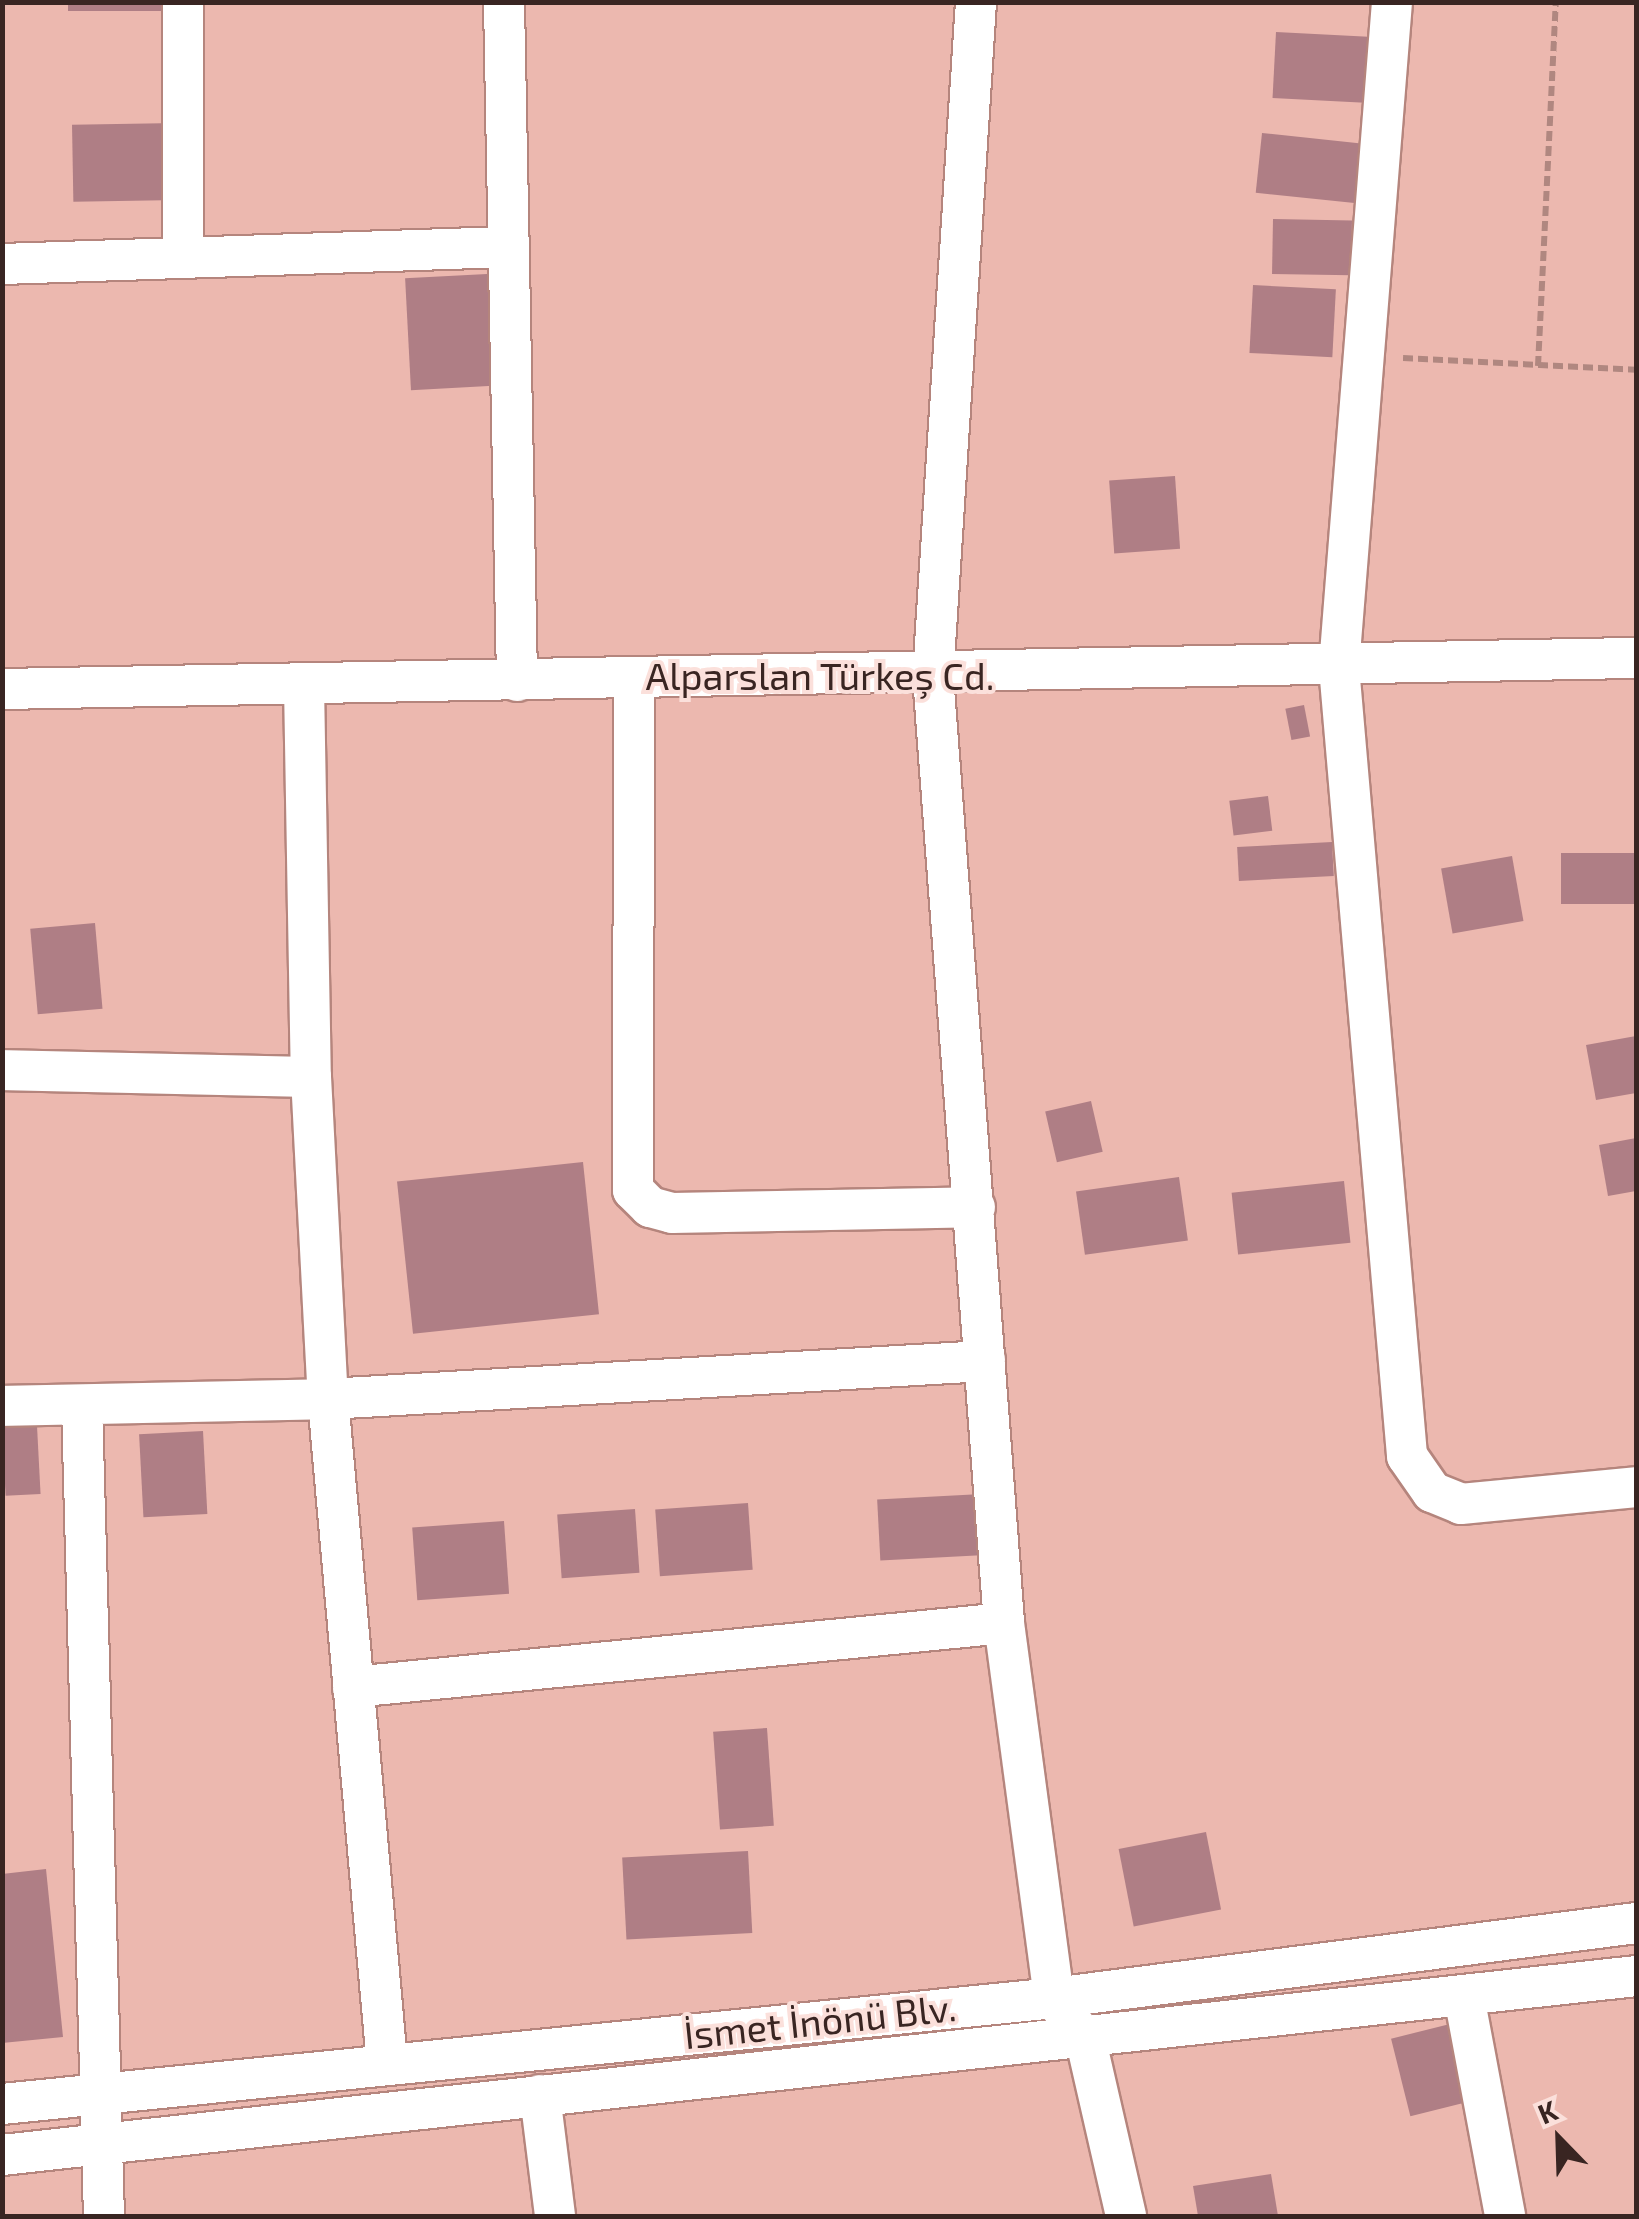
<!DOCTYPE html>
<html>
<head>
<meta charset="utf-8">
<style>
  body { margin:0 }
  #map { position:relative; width:1639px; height:2219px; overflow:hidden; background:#ecb8af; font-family:"Exo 2",sans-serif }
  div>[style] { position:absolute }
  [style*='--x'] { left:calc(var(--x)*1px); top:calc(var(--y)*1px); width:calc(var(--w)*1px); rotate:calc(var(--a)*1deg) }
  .building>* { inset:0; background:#af7e85; transform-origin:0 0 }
  .path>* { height:6px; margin-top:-3px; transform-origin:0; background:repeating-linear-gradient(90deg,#b08780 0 10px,transparent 0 15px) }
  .roads { filter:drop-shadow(2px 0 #b5857d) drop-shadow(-2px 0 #b5857d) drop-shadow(0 2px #b5857d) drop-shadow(0 -2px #b5857d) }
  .minor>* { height:40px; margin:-20px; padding:0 20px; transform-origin:20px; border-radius:20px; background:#fff }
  span { translate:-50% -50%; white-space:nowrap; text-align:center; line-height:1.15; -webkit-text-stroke:8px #fbe0db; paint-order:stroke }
  .street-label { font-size:38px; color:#392522 }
  .frame { position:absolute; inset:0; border:5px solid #392522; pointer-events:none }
  .north { position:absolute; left:1509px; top:2089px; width:100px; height:100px; -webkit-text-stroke:8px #fbe0db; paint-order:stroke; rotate:337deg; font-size:28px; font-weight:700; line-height:40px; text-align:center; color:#392522 }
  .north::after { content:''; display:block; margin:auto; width:35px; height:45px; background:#392522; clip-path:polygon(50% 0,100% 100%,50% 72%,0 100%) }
</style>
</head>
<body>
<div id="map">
  <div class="building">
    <div style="left:68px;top:2px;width:102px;height:9px"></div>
    <div style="left:1276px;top:32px;width:102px;height:66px;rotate:3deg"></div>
    <div style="left:177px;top:123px;width:77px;height:105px;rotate:89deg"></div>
    <div style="left:1262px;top:133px;width:109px;height:60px;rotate:6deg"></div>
    <div style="left:1273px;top:219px;width:79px;height:55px;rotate:1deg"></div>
    <div style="left:487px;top:274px;width:112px;height:82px;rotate:87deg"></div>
    <div style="left:1253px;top:285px;width:83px;height:68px;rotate:3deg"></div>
    <div style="left:1175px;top:476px;width:73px;height:66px;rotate:86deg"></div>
    <div style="left:1304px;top:705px;width:32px;height:19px;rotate:79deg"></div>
    <div style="left:1268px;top:796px;width:35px;height:39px;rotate:83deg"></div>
    <div style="left:1332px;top:842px;width:34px;height:95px;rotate:87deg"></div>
    <div style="left:1636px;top:853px;width:51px;height:75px;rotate:90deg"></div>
    <div style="left:1512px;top:856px;width:66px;height:72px;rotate:80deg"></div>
    <div style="left:95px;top:923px;width:86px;height:65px;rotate:85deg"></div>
    <div style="clip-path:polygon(1636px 1036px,1636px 1093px,1596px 1100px,1586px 1045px)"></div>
    <div style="left:1091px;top:1101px;width:52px;height:47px;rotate:77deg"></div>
    <div style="clip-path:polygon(1636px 1138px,1636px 1191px,1608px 1196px,1599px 1145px)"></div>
    <div style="left:583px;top:1162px;width:153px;height:187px;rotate:84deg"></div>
    <div style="left:1179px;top:1177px;width:64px;height:104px;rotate:82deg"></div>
    <div style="left:1344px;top:1181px;width:62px;height:113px;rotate:84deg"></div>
    <div style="left:37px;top:1426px;width:68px;height:35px;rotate:87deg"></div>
    <div style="left:203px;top:1431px;width:83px;height:64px;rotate:87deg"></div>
    <div style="left:982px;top:1494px;width:61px;height:105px;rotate:87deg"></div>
    <div style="left:748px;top:1503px;width:67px;height:93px;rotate:86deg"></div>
    <div style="left:635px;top:1509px;width:64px;height:78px;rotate:86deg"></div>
    <div style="left:504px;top:1521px;width:73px;height:92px;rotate:86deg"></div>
    <div style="left:767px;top:1728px;width:98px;height:54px;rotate:86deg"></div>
    <div style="left:1206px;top:1832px;width:79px;height:89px;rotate:79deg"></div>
    <div style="left:748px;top:1851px;width:82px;height:126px;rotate:87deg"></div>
    <div style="clip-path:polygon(46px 1869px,63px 2037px,2px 2043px,2px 1874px)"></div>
    <div style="left:1458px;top:2022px;width:80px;height:69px;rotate:76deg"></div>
    <div style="clip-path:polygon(1271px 2174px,1278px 2216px,1198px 2216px,1193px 2186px)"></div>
  </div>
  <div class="path">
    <div style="--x:1403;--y:358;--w:233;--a:2.9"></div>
    <div style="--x:1538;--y:366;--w:364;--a:-87.2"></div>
  </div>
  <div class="roads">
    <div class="minor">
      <div style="--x:504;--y:2;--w:679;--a:88.9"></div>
      <div style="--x:976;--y:2;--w:675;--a:93.65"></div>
      <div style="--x:933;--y:676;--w:950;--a:85.71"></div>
      <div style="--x:1004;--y:1623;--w:378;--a:82.4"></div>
      <div style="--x:1054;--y:1998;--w:54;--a:53.3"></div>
      <div style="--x:1086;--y:2041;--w:180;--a:77.1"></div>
      <div style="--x:1392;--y:2;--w:667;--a:94.56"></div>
      <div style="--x:1339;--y:667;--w:792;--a:85.07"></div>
      <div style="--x:1407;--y:1456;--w:44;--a:55.2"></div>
      <div style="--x:1432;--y:1492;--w:31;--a:22"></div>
      <div style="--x:1461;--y:1504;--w:176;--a:-5.5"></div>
      <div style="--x:183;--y:255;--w:253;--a:-90"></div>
      <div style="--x:2;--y:264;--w:504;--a:-1.93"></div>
      <div style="--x:634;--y:677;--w:513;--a:90.11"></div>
      <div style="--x:633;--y:1190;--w:24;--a:45"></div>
      <div style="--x:650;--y:1207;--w:23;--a:15"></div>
      <div style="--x:672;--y:1213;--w:303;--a:-1.1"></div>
      <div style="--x:304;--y:685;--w:392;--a:89"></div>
      <div style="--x:311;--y:1077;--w:322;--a:87"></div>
      <div style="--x:328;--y:1399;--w:667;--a:84.92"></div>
      <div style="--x:2;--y:689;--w:1634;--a:-1.09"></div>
      <div style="--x:2;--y:1070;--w:309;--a:1.3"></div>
      <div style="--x:82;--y:1405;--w:811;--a:88.45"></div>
      <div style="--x:2;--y:1406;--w:326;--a:-1.2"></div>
      <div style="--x:328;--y:1399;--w:658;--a:-3.31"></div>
      <div style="--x:353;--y:1687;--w:654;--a:-5.61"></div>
      <div style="--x:1464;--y:1996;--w:224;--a:79.4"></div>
      <div style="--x:540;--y:2095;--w:122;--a:82.9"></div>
      <div style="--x:2;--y:2104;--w:1057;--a:-5.75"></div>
      <div style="--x:1054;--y:1998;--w:587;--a:-7.34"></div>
      <div style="--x:2;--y:2155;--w:1644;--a:-6.25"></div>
    </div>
  </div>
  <div class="street-label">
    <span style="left:820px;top:676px">Alparslan Türkeş Cd.</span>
    <span style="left:820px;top:2021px;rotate:-6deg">İsmet İnönü Blv.</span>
  </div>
  <div class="frame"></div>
  <div class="north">K</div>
</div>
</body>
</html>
